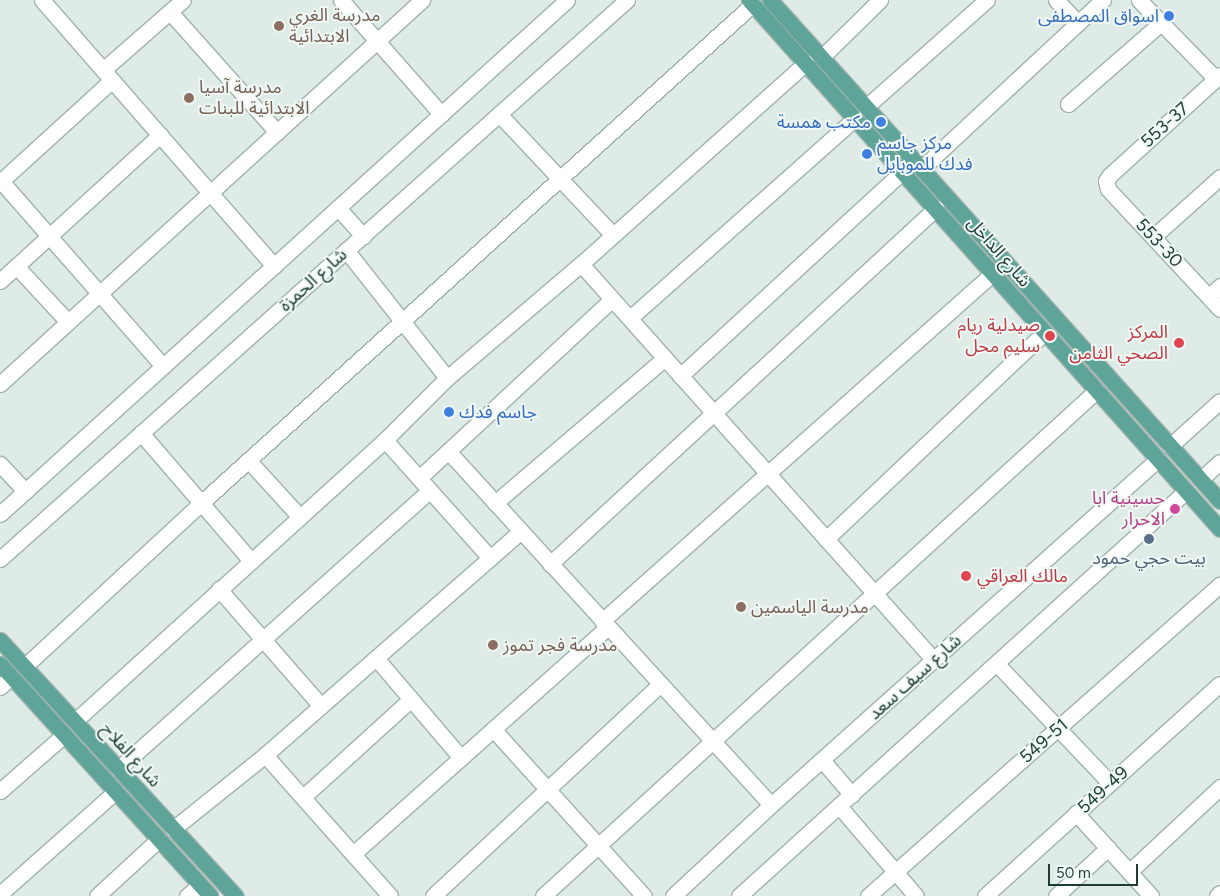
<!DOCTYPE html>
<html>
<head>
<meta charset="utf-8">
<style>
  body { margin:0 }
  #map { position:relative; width:1220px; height:896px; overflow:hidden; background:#deebe6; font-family:Figtree,"Noto Sans Arabic",sans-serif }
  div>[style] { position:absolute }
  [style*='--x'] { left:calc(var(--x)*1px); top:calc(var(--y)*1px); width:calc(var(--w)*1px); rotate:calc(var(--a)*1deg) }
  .roads { filter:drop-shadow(1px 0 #a1b3ae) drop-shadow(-1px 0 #a1b3ae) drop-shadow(0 1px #a1b3ae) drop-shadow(0 -1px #a1b3ae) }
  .minor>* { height:15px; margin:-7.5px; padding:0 7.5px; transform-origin:7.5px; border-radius:7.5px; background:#fff }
  .major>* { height:15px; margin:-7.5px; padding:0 7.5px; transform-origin:7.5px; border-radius:7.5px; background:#5fa498 }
  .dots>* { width:14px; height:14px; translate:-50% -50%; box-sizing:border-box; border:2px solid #eff8f4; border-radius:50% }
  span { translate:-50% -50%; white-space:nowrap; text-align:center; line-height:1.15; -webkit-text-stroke:4px #eff8f4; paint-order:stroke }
  .education-label { font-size:18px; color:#785e54 }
  .left { translate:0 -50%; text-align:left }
  .shop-label { font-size:18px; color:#366cbe }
  .right { translate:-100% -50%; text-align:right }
  .street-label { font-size:18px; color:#1e3c36 }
  .health-label { font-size:18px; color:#be3a42 }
  .hotel-label { font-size:18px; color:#b23c85 }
  .service-label { font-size:18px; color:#4e5e75 }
  .scale { position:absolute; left:1048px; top:864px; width:90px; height:22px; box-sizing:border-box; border:2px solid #1e3c36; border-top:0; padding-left:6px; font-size:15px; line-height:18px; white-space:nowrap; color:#1e3c36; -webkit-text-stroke:4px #eff8f4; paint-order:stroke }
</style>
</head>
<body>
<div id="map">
  <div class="roads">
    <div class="minor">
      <div style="--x:42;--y:0;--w:353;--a:48.9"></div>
      <div style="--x:341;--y:0;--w:152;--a:48.7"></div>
      <div style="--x:1056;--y:0;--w:32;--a:46"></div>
      <div style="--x:1139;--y:0;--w:110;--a:45.7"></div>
      <div style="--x:170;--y:12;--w:161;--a:48.3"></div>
      <div style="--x:823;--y:56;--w:80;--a:-44.5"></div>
      <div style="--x:103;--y:70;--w:106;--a:-41.2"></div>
      <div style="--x:1220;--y:75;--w:149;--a:137.7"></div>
      <div style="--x:1110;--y:175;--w:7;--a:124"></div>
      <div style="--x:1106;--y:181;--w:8;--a:76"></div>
      <div style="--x:1108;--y:189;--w:164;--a:47"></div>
      <div style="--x:1068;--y:104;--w:123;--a:-41.1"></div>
      <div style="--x:867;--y:106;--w:160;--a:-41.5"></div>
      <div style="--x:499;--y:114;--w:166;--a:46.7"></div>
      <div style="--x:922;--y:168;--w:247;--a:-42.9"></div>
      <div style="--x:1;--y:181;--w:246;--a:48.8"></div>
      <div style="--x:0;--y:182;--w:151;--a:-42.3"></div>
      <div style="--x:338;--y:208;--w:38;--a:48"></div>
      <div style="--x:1153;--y:237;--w:90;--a:-41.8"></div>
      <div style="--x:346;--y:250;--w:163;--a:51.7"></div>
      <div style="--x:581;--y:264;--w:530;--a:48.29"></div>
      <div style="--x:16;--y:266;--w:76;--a:47.1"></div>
      <div style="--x:0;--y:281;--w:217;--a:-42.4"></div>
      <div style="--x:1209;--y:296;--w:15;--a:-42"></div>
      <div style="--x:630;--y:318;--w:301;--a:-41.6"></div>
      <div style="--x:680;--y:376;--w:303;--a:-42.6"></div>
      <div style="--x:0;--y:384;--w:571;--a:-42.3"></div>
      <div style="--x:141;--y:433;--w:169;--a:49.3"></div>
      <div style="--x:385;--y:440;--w:158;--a:48.3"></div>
      <div style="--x:1170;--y:446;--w:67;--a:-42"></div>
      <div style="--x:448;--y:451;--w:479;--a:47.6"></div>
      <div style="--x:248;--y:460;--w:77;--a:47.6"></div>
      <div style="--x:0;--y:464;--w:37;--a:47"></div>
      <div style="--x:419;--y:478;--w:263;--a:-42.8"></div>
      <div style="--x:1201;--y:479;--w:25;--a:-42"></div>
      <div style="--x:495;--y:503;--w:223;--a:-40.5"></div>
      <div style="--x:0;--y:514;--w:765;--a:-42.19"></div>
      <div style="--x:826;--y:539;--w:301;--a:-43.4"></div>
      <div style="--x:0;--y:559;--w:840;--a:-41.72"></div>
      <div style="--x:550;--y:564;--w:525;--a:-42.68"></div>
      <div style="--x:219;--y:589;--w:155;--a:48.9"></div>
      <div style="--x:602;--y:621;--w:523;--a:-41.67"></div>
      <div style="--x:376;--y:658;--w:131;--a:49.6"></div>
      <div style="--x:997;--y:664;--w:164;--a:46.5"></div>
      <div style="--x:25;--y:666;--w:240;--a:-42.8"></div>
      <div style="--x:201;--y:503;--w:744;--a:-42.11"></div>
      <div style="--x:0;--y:687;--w:15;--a:-42"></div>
      <div style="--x:75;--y:721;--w:418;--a:-42.2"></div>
      <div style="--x:385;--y:440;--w:88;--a:-45"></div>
      <div style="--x:447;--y:378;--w:176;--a:-40.4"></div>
      <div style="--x:581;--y:264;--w:302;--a:-41.8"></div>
      <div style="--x:493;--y:729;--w:225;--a:47.9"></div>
      <div style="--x:265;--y:755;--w:188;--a:48.4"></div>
      <div style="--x:822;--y:760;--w:46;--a:49.4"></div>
      <div style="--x:118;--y:769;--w:417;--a:-41.8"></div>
      <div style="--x:0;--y:791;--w:85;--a:-41.2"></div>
      <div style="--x:303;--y:797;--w:146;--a:-42.2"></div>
      <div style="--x:839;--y:806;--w:118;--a:49.5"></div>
      <div style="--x:1076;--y:813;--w:112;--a:47.9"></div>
      <div style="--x:173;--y:829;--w:118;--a:-38.8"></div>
      <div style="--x:265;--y:755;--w:340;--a:-41.2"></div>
      <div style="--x:353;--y:854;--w:341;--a:-41.7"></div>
      <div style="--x:1129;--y:872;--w:125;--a:-43"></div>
      <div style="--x:0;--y:894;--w:154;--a:-41.6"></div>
      <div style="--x:97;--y:896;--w:84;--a:-42.6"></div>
      <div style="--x:187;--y:896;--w:17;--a:-40"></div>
      <div style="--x:433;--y:896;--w:311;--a:-43"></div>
      <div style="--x:543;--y:896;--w:750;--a:-42.41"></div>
      <div style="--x:673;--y:896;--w:134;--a:-42.9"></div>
      <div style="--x:771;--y:805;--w:519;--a:-41.8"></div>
      <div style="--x:739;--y:896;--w:603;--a:-42.18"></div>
      <div style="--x:868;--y:896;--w:470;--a:-41.5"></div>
      <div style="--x:985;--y:896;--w:316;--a:-42.1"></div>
      <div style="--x:1056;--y:896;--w:71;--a:-42.7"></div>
      <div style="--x:1217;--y:896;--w:4;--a:-45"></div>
    </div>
    <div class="major">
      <div style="--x:749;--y:0;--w:708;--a:48.32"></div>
      <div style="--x:770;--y:0;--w:673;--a:48.07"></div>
      <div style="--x:0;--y:640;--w:348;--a:47.4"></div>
      <div style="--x:0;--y:664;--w:313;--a:47.8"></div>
    </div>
  </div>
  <div class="dots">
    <div style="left:1169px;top:16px;background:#3f7fe0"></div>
    <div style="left:279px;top:26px;background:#8d6e63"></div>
    <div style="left:189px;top:98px;background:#8d6e63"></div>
    <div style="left:881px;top:122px;background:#3f7fe0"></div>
    <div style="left:867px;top:154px;background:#3f7fe0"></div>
    <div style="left:1050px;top:336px;background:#e0444e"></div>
    <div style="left:1179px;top:343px;background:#e0444e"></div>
    <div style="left:449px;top:412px;background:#3f7fe0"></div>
    <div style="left:1175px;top:509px;background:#d1479c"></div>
    <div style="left:1149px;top:539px;background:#5c6f8a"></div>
    <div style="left:966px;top:576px;background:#e0444e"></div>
    <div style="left:741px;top:607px;background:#8d6e63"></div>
    <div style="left:493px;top:645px;background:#8d6e63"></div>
  </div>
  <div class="education-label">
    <span class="left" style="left:289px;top:26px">مدرسة الغري<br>الابتدائية</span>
    <span class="left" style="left:199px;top:98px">مدرسة آسيا<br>الابتدائية للبنات</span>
    <span class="left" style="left:751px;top:607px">مدرسة الياسمين</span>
    <span class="left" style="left:503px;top:645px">مدرسة فجر تموز</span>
  </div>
  <div class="shop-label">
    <span class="right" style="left:1159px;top:16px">اسواق المصطفى</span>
    <span class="right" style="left:871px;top:122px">مكتب همسة</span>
    <span class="left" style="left:877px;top:154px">مركز جاسم<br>فدك للموبايل</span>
    <span class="left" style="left:459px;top:412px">جاسم فدك</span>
  </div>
  <div class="street-label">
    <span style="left:1165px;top:125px;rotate:-42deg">553-37</span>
    <span style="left:1159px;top:243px;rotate:47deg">553-30</span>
    <span style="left:999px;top:252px;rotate:49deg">شارع الداخل</span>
    <span style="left:313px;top:280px;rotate:-42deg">شارع الحمزة</span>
    <span style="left:915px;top:677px;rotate:-42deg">شارع سيف سعد</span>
    <span style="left:1044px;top:741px;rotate:-41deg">549-51</span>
    <span style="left:131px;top:755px;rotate:48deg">شارع الفلاح</span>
    <span style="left:1103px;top:790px;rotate:-42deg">549-49</span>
  </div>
  <div class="health-label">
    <span class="right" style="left:1040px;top:336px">صيدلية ريام<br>سليم محل</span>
    <span class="right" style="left:1168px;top:343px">المركز<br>الصحي الثامن</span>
    <span class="left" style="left:977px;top:576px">مالك العراقي</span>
  </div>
  <div class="hotel-label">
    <span class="right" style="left:1165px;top:509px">حسينية ابا<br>الاحرار</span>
  </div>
  <div class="service-label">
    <span style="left:1149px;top:558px">بيت حجي حمود</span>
  </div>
  <div class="scale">50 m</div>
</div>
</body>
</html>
